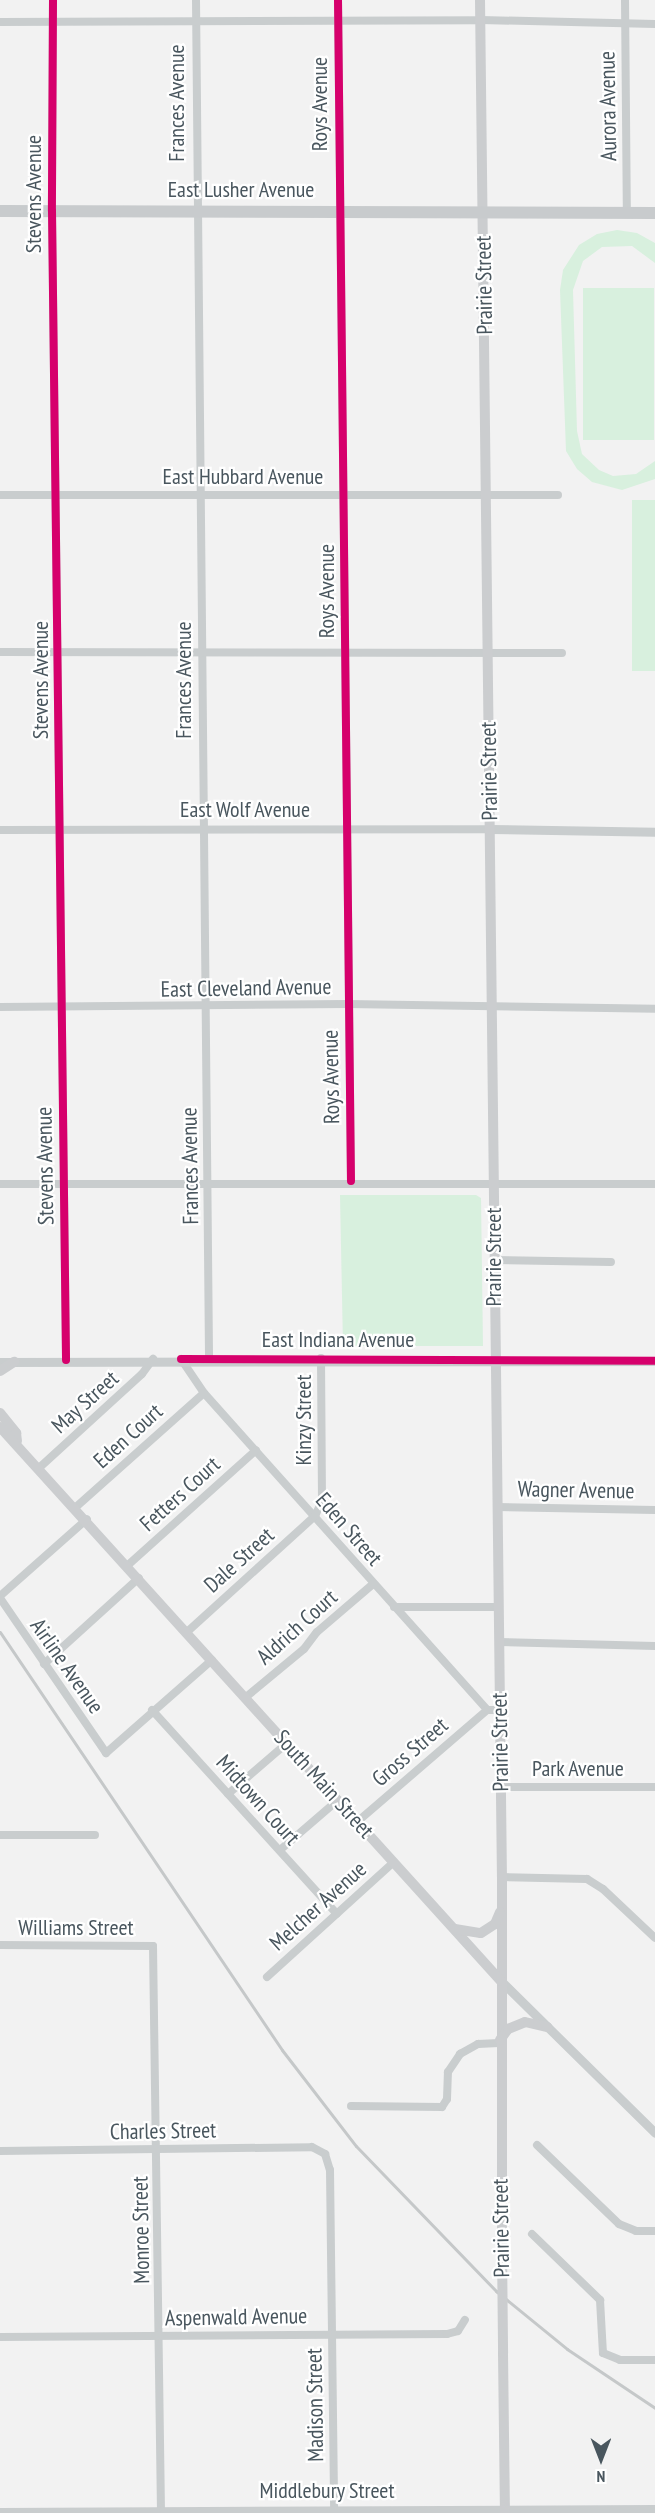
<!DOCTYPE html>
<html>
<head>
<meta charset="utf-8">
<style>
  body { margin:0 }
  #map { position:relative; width:655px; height:2513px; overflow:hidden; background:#f2f2f2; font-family:"PT Sans Narrow",sans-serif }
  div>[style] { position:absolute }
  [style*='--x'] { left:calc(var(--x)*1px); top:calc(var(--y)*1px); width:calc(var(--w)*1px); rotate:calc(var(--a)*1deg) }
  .green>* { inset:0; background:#d8f0de; transform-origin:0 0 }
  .minor>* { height:8px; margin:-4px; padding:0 4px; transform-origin:4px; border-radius:4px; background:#c9cdce }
  .tertiary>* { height:9px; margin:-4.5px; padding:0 4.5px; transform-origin:4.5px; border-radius:4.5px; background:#c9cdce }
  .secondary>* { height:10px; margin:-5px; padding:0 5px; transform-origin:5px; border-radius:5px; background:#cbcdcf }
  .primary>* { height:12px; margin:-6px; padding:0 6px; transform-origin:6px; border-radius:6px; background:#c8cbcd }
  .rail>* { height:3px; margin:-1.5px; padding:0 1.5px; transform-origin:1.5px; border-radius:1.5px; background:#c5c8c9 }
  .secondary-bridge>* { height:10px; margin:-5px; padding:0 5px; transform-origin:5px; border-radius:5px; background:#cbcdcf }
  .cycleway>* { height:8px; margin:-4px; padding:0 4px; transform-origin:4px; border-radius:4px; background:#d6006c }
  span { translate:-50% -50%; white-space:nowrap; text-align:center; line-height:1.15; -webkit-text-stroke:4.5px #fff; paint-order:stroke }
  .street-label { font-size:22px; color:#49565e }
  .north { position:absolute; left:571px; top:2429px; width:60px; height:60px; -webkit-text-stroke:4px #fff; paint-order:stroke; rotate:180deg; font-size:16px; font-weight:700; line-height:24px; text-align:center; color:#49565e }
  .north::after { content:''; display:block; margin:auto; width:21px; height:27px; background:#49565e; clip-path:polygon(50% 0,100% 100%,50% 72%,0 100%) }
</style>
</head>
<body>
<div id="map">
  <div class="green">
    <div style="clip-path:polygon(617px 230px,637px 233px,655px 243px,655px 263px,632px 246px,602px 247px,583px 261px,573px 290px,577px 431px,582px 454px,599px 470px,613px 476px,636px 474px,655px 461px,655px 479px,622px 490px,592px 482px,577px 469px,566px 451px,560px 290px,563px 270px,579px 245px,597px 234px)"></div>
    <div style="left:654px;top:288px;width:152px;height:71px;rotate:90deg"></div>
    <div style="left:655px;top:500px;width:171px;height:23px;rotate:90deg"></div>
    <div style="clip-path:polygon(340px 1195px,476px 1195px,481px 1198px,483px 1346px,343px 1346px)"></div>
  </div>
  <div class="minor">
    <div style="--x:53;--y:0;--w:211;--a:90.3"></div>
    <div style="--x:52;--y:211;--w:1149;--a:89.3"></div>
    <div style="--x:196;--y:0;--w:1359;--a:89.45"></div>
    <div style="--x:338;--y:0;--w:1181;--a:89.37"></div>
    <div style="--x:625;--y:0;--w:212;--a:89.5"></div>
    <div style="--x:0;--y:22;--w:481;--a:-0.2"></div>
    <div style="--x:481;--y:20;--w:174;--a:1.3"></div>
    <div style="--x:0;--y:495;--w:558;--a:0"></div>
    <div style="--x:0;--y:652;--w:562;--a:0.1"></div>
    <div style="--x:0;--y:830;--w:490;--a:-0.1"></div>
    <div style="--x:0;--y:1007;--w:347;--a:-0.5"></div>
    <div style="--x:347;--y:1004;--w:308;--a:0.9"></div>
    <div style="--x:0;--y:1184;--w:655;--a:0"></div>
    <div style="--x:495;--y:1260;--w:116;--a:1"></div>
    <div style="--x:181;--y:1359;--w:41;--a:55.9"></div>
    <div style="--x:204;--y:1393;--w:425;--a:48.2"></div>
    <div style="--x:487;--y:1710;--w:13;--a:0"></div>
    <div style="--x:39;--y:1468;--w:139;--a:-42.4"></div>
    <div style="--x:142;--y:1374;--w:19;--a:-54"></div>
    <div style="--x:76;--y:1507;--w:171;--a:-41.7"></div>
    <div style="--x:497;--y:1507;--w:158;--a:1.1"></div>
    <div style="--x:128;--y:1565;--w:172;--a:-41.9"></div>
    <div style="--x:0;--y:1596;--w:116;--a:-41.5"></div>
    <div style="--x:0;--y:1598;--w:188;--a:55.6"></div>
    <div style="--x:106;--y:1753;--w:141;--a:-41.3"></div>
    <div style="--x:394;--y:1607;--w:105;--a:0"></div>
    <div style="--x:187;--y:1632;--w:173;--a:-42.2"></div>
    <div style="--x:315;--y:1516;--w:17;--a:-65"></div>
    <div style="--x:322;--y:1501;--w:143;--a:-90.4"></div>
    <div style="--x:499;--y:1642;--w:156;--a:1.5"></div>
    <div style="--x:44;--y:1664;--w:128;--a:-42.2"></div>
    <div style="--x:246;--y:1697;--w:75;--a:-39.6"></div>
    <div style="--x:304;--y:1649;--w:21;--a:-53"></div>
    <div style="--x:317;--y:1632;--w:74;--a:-40.6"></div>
    <div style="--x:152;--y:1710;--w:275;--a:47.8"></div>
    <div style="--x:501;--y:1787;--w:154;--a:0"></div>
    <div style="--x:228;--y:1794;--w:78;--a:-40.8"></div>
    <div style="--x:357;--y:1822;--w:172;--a:-40.7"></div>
    <div style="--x:0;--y:1835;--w:95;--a:0"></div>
    <div style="--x:280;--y:1850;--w:77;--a:-40.8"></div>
    <div style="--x:502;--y:1877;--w:85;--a:1.3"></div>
    <div style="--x:587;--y:1879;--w:19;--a:32"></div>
    <div style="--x:603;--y:1889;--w:71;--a:43.3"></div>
    <div style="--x:0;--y:1945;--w:153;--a:0.4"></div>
    <div style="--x:153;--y:1946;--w:567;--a:89.19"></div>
    <div style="--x:267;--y:1977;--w:171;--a:-42.2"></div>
    <div style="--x:351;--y:2106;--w:91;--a:0.6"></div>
    <div style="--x:442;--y:2107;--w:9;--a:-58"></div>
    <div style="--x:447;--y:2099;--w:27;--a:-88"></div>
    <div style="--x:448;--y:2072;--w:22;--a:-56"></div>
    <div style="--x:460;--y:2054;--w:21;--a:-29"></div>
    <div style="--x:478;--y:2044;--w:21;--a:-3"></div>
    <div style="--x:537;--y:2145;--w:114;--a:43.9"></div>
    <div style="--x:619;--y:2224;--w:18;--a:22"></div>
    <div style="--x:636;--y:2231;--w:19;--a:0"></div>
    <div style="--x:0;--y:2151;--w:312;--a:-0.7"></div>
    <div style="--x:312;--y:2147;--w:15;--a:28"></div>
    <div style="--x:325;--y:2154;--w:17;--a:73"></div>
    <div style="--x:330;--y:2170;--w:343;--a:89.3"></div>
    <div style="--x:532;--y:2234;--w:95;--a:44.1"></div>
    <div style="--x:600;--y:2300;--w:53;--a:86.8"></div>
    <div style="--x:603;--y:2353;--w:18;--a:22"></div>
    <div style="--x:620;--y:2360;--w:35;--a:0"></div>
    <div style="--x:0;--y:2337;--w:447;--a:-0.4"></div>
    <div style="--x:447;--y:2334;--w:11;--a:-15"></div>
    <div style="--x:458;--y:2331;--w:13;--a:-58"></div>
  </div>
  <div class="tertiary">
    <div style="--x:490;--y:829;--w:165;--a:1"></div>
    <div style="--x:0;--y:1362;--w:655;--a:-0.09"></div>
    <div style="--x:501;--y:1981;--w:216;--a:44.6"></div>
    <div style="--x:0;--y:2512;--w:655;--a:-0.26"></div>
  </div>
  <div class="secondary">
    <div style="--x:480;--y:0;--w:1877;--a:89.33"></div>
    <div style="--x:502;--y:1877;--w:372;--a:90"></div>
    <div style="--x:0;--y:1371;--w:17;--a:-33"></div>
    <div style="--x:0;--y:1413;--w:26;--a:51"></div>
    <div style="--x:16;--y:1433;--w:8;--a:83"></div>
    <div style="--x:0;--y:1427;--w:747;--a:47.88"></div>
    <div style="--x:455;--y:1929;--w:26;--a:9"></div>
    <div style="--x:481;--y:1933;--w:17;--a:-33"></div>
    <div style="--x:495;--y:1924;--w:13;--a:-67"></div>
    <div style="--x:500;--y:2040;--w:14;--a:-54"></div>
    <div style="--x:508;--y:2029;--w:18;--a:-22"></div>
    <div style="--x:525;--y:2022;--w:23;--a:13"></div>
    <div style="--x:503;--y:2353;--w:160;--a:89.3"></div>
  </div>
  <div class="primary">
    <div style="--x:0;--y:211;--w:655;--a:0.17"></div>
  </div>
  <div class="rail">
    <div style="--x:0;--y:1632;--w:504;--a:55.99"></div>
    <div style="--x:282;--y:2050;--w:121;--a:52.4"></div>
    <div style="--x:356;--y:2146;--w:202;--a:46"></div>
    <div style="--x:496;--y:2291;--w:92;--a:39.2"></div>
    <div style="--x:567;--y:2349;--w:106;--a:33.8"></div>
  </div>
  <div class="secondary-bridge">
    <div style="--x:502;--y:2249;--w:104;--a:89.4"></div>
  </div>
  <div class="cycleway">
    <div style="--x:53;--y:0;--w:211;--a:90.3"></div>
    <div style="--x:52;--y:211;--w:1149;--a:89.3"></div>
    <div style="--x:338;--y:0;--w:1181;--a:89.37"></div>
    <div style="--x:181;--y:1359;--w:474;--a:0.2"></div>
  </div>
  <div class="street-label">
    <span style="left:177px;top:103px;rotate:-90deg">Frances Avenue</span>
    <span style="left:320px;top:104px;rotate:-90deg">Roys Avenue</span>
    <span style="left:608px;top:106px;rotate:-91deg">Aurora Avenue</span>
    <span style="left:241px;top:190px">East Lusher Avenue</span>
    <span style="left:34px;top:194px;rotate:-90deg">Stevens Avenue</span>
    <span style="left:484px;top:285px;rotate:-91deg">Prairie Street</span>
    <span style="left:243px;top:477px">East Hubbard Avenue</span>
    <span style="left:327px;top:591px;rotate:-90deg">Roys Avenue</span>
    <span style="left:41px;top:680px;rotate:-90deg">Stevens Avenue</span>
    <span style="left:184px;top:680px;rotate:-90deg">Frances Avenue</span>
    <span style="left:489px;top:771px;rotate:-91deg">Prairie Street</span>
    <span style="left:245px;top:810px">East Wolf Avenue</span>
    <span style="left:246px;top:988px;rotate:-1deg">East Cleveland Avenue</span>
    <span style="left:331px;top:1077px;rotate:-91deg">Roys Avenue</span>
    <span style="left:45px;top:1166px;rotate:-91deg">Stevens Avenue</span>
    <span style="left:190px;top:1166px;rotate:-91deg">Frances Avenue</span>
    <span style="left:494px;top:1257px;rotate:-90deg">Prairie Street</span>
    <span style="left:338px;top:1340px">East Indiana Avenue</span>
    <span style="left:85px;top:1402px;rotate:-42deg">May Street</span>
    <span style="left:304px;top:1420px;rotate:-90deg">Kinzy Street</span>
    <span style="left:128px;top:1436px;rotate:-42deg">Eden Court</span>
    <span style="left:576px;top:1490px;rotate:1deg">Wagner Avenue</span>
    <span style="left:180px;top:1494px;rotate:-42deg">Fetters Court</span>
    <span style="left:349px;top:1529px;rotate:49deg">Eden Street</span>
    <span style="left:239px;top:1560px;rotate:-42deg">Dale Street</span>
    <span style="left:297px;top:1627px;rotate:-42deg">Aldrich Court</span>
    <span style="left:67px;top:1666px;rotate:55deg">Airline Avenue</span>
    <span style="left:500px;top:1742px;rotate:-91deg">Prairie Street</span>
    <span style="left:410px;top:1752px;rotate:-41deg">Gross Street</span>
    <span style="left:578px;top:1769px">Park Avenue</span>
    <span style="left:324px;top:1784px;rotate:48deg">South Main Street</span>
    <span style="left:258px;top:1800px;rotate:48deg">Midtown Court</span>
    <span style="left:318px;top:1906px;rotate:-42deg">Melcher Avenue</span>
    <span style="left:76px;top:1928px">Williams Street</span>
    <span style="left:163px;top:2131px;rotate:-1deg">Charles Street</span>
    <span style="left:501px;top:2228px;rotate:-91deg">Prairie Street</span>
    <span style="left:141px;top:2230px;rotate:-91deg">Monroe Street</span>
    <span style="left:236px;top:2317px;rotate:-1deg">Aspenwald Avenue</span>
    <span style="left:315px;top:2405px;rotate:-91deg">Madison Street</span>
    <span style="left:327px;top:2491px">Middlebury Street</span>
  </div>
  <div class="north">N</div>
</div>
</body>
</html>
